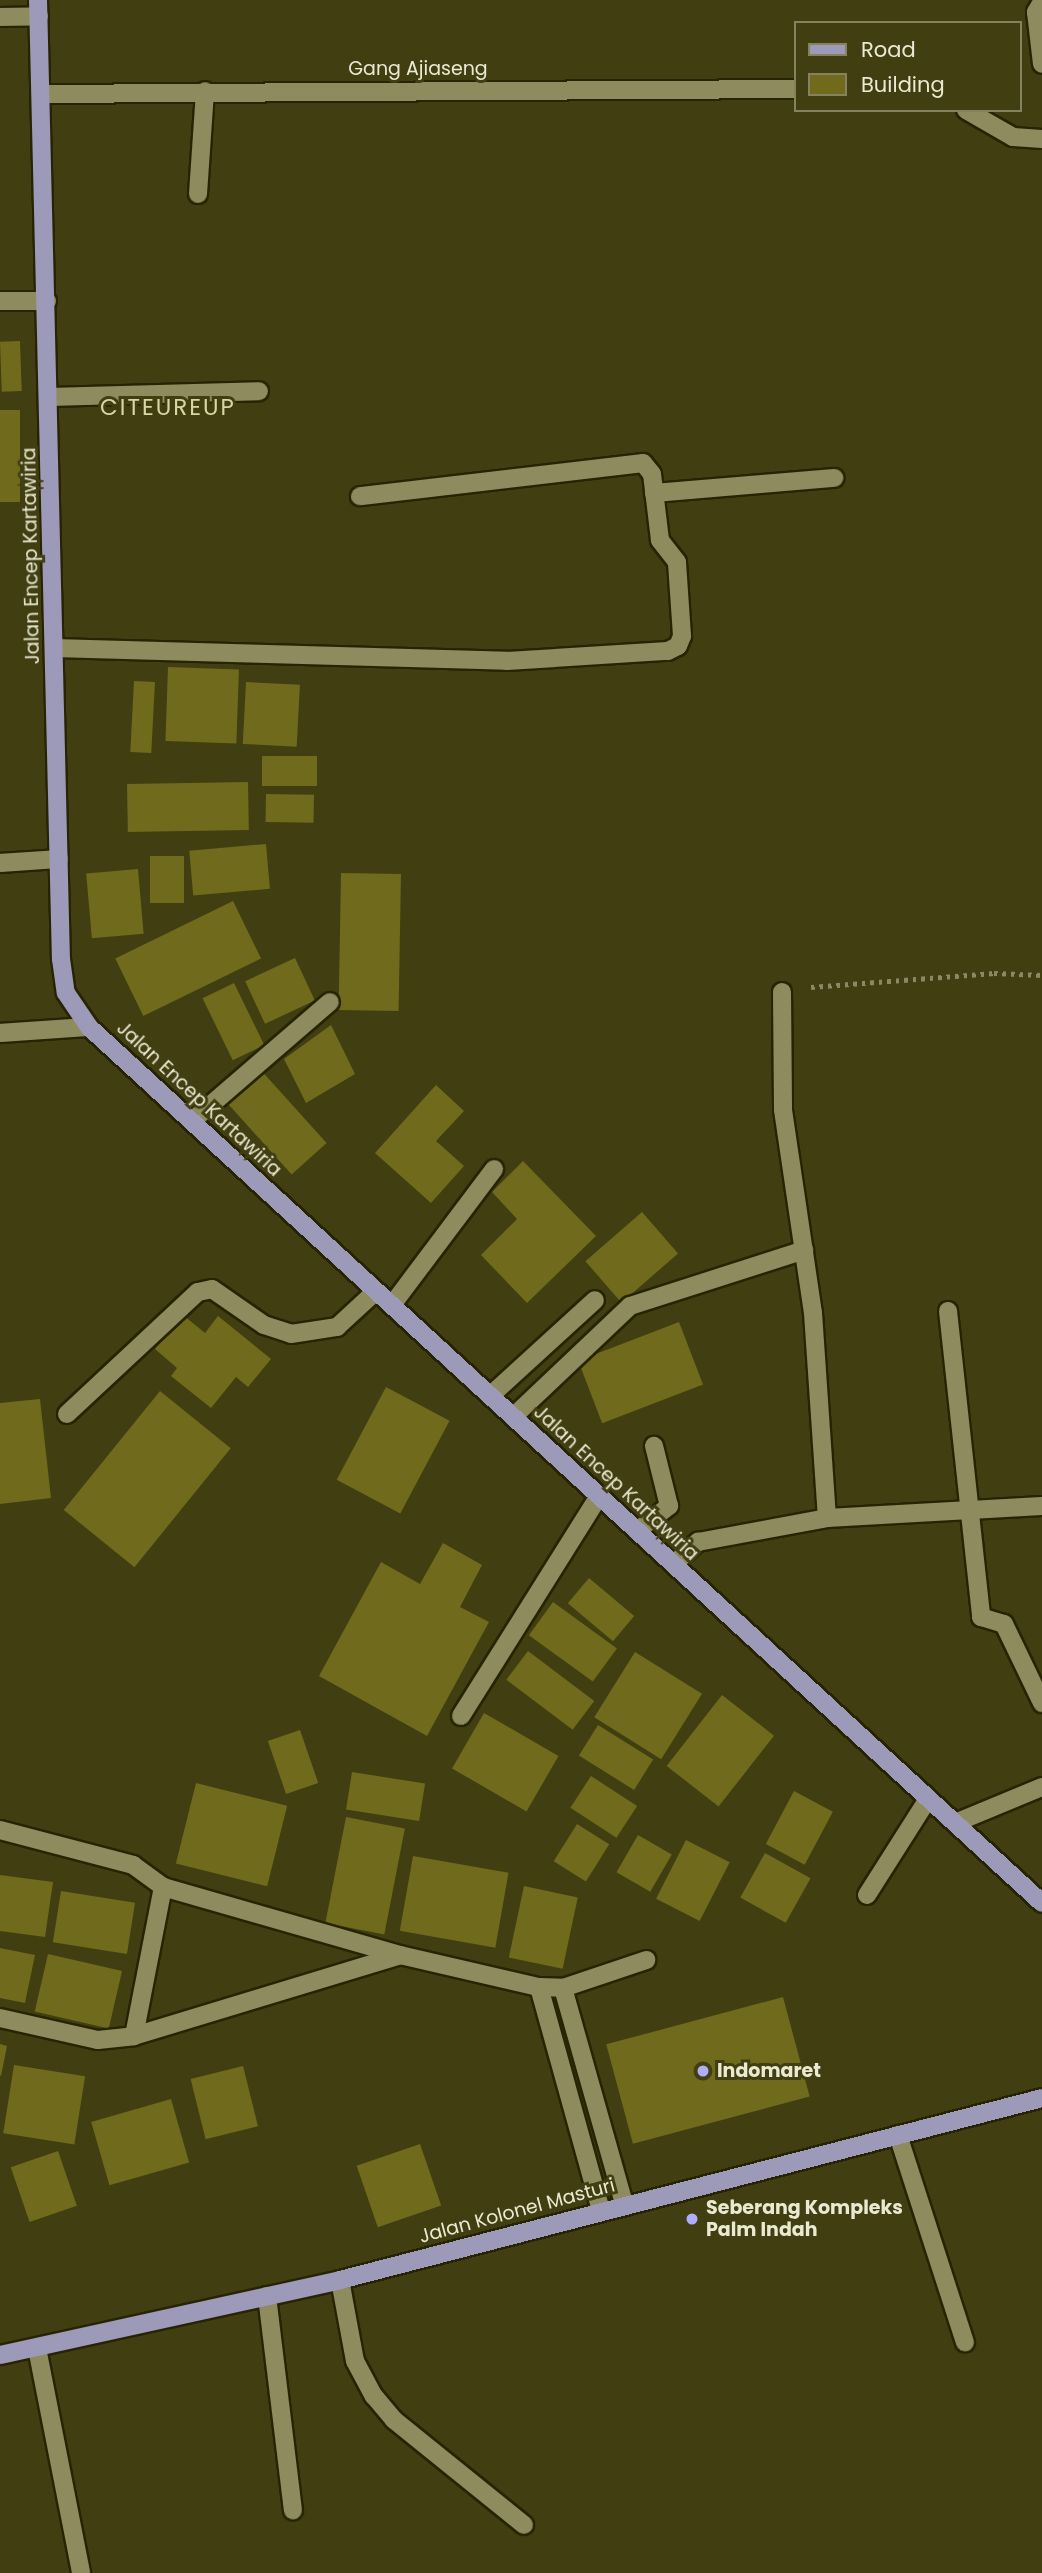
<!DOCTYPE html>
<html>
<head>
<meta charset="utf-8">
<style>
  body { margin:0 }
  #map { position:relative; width:1042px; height:2573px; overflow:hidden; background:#413e12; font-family:Poppins,sans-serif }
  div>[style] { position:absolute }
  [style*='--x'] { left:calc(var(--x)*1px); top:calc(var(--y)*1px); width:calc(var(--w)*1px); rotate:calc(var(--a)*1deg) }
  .building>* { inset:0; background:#6f6a1c; transform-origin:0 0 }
  .path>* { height:4.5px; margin-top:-2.25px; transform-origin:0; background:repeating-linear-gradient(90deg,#8a8865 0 3.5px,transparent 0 8.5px) }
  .roads { filter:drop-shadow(2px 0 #272403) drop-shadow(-2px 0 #272403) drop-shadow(0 2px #272403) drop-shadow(0 -2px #272403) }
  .minor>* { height:18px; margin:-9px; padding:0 9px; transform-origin:9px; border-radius:9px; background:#8e8b5f }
  .major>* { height:18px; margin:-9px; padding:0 9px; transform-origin:9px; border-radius:9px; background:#9c99b9 }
  .dots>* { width:19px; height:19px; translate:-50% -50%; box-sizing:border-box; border:4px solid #413e12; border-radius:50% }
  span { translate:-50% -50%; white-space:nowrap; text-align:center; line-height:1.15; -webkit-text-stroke:6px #413e12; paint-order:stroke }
  .street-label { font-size:19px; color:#eae9d2 }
  .poi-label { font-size:19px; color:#eae9d2; font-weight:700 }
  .left { translate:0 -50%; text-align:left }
  .quarter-label { font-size:23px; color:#d8d5a6; letter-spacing:2px }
  .legend { position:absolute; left:794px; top:21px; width:228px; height:91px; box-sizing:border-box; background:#413e12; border:2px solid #85825f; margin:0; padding:9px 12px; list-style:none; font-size:21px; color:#eae9d2 }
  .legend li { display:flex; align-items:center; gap:14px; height:35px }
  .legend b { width:35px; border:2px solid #85825f }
</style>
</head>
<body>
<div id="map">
  <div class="building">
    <div style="left:20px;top:341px;width:50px;height:20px;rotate:88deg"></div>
    <div style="left:0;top:410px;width:20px;height:92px"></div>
    <div style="left:168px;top:667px;width:71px;height:74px;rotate:2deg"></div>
    <div style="left:134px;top:681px;width:21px;height:71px;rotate:3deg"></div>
    <div style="left:246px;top:682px;width:54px;height:62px;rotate:3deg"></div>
    <div style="left:317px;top:756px;width:30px;height:55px;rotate:90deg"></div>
    <div style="left:248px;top:782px;width:48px;height:121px;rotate:89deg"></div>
    <div style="left:266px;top:794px;width:48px;height:28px;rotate:1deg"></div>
    <div style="left:266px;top:844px;width:45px;height:77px;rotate:85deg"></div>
    <div style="left:150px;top:856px;width:34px;height:47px"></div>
    <div style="left:138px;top:869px;width:65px;height:52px;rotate:85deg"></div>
    <div style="left:341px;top:873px;width:60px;height:137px;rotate:1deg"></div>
    <div style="left:233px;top:901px;width:64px;height:131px;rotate:64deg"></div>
    <div style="left:295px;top:958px;width:47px;height:55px;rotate:65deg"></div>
    <div style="left:234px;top:983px;width:69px;height:35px;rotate:64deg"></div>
    <div style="clip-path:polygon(331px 1025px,355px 1074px,306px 1103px,284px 1059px)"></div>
    <div style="left:259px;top:1068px;width:101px;height:47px;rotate:48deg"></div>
    <div style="clip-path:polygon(436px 1085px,464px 1111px,436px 1141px,464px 1166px,431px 1203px,375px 1153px)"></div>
    <div style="clip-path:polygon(523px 1161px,596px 1236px,527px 1303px,481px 1255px,517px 1219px,492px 1192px)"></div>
    <div style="left:642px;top:1212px;width:55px;height:75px;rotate:49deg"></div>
    <div style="clip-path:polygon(183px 1315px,205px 1333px,218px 1316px,271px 1359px,248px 1387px,236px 1377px,211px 1408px,171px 1376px,177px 1368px,155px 1349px)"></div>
    <div style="left:679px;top:1322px;width:67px;height:108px;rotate:69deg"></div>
    <div style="left:386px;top:1387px;width:72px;height:105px;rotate:28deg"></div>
    <div style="left:160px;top:1391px;width:91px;height:153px;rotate:39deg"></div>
    <div style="clip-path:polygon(40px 1399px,51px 1498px,0 1504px,0 1403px)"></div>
    <div style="clip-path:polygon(443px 1543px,482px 1565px,460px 1607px,489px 1622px,427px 1736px,319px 1676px,381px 1562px,420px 1584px)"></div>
    <div style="left:589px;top:1578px;width:59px;height:33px;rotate:40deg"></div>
    <div style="left:553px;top:1602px;width:79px;height:41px;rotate:36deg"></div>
    <div style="left:528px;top:1651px;width:83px;height:36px;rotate:37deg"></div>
    <div style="left:635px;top:1652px;width:79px;height:77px;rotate:32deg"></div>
    <div style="left:722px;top:1695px;width:66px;height:90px;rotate:38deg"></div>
    <div style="left:484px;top:1713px;width:86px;height:64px;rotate:30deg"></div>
    <div style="left:598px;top:1725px;width:65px;height:36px;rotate:32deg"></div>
    <div style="left:300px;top:1730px;width:56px;height:34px;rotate:71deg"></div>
    <div style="left:352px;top:1772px;width:74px;height:38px;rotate:9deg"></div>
    <div style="left:591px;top:1776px;width:55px;height:38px;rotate:33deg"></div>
    <div style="left:196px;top:1783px;width:94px;height:83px;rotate:14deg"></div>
    <div style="left:794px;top:1791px;width:44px;height:60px;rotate:28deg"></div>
    <div style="left:346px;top:1817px;width:60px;height:108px;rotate:11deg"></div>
    <div style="left:577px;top:1824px;width:38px;height:44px;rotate:32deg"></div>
    <div style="left:638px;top:1835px;width:39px;height:43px;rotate:30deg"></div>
    <div style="left:686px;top:1840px;width:49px;height:66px;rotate:27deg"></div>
    <div style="left:765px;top:1853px;width:52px;height:51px;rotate:29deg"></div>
    <div style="left:413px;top:1856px;width:97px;height:76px;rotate:10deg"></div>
    <div style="clip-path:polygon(0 1875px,53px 1882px,45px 1937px,0 1931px)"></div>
    <div style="left:524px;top:1886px;width:55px;height:73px;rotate:12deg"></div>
    <div style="left:61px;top:1891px;width:75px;height:52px;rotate:9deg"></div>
    <div style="clip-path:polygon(0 1948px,35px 1955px,25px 2003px,0 1998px)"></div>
    <div style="left:48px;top:1954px;width:76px;height:59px;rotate:13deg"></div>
    <div style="left:783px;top:1997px;width:103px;height:183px;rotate:75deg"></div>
    <div style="clip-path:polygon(0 2044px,7px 2046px,1px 2076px,0 2075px)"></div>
    <div style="left:14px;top:2065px;width:72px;height:69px;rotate:9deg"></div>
    <div style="left:243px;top:2066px;width:62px;height:54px;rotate:76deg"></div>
    <div style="left:171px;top:2099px;width:66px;height:83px;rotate:74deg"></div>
    <div style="left:420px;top:2144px;width:65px;height:67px;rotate:71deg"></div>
    <div style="left:58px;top:2151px;width:58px;height:50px;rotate:71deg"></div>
  </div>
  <div class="path">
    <div style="--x:811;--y:987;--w:184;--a:-4.4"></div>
    <div style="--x:994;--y:973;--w:48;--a:2.4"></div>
  </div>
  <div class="roads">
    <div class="minor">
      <div style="--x:1042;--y:2;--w:12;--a:121"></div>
      <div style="--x:1036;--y:12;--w:52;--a:83.4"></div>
      <div style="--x:0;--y:17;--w:39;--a:-1"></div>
      <div style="--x:41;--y:94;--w:754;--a:-0.38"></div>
      <div style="--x:966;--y:110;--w:54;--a:29.9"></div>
      <div style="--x:1013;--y:137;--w:29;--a:4"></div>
      <div style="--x:198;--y:194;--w:103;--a:-86.1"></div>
      <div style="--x:0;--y:301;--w:47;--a:0"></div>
      <div style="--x:49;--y:397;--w:210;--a:-1.6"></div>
      <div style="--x:654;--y:493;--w:181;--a:-4.8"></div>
      <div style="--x:54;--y:648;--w:453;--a:1.6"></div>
      <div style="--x:507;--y:661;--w:161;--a:-3.6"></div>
      <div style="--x:668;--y:651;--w:11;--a:-27"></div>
      <div style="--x:678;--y:646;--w:11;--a:-68"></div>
      <div style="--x:682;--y:636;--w:74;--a:-93.9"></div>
      <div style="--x:677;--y:562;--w:28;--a:-128"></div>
      <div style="--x:660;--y:540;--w:66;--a:-96.9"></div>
      <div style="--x:652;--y:474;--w:14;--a:-129"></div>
      <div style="--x:643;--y:463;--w:285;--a:173.3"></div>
      <div style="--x:0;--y:863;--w:59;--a:-3.9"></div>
      <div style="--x:782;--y:992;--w:118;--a:89.5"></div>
      <div style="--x:783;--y:1110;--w:205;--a:81.6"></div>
      <div style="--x:813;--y:1313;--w:205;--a:86.1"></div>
      <div style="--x:0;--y:1033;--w:89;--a:-3.9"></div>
      <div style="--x:192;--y:1121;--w:182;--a:-40.8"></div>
      <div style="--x:392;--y:1305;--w:170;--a:-53.1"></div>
      <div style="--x:948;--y:1311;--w:308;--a:83.8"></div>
      <div style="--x:981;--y:1617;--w:24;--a:17"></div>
      <div style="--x:1004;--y:1624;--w:88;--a:64.3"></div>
      <div style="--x:490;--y:1396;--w:142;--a:-42.4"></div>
      <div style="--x:67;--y:1414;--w:179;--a:-43"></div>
      <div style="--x:198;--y:1292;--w:14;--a:-12"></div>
      <div style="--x:212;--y:1289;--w:63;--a:34.7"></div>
      <div style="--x:264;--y:1325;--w:28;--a:18"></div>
      <div style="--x:291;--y:1334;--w:47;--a:-8.7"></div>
      <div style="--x:337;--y:1327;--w:53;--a:-42.7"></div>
      <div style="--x:513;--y:1417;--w:161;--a:-43.5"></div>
      <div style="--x:630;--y:1306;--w:183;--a:-17.8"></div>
      <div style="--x:637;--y:1531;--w:41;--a:-38"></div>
      <div style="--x:669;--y:1506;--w:62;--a:-104"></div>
      <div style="--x:674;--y:1564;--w:33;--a:-43"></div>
      <div style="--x:698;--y:1542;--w:131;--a:-10.5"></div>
      <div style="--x:827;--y:1518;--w:215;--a:-3.2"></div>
      <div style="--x:461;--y:1716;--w:260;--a:-57.9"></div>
      <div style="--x:955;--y:1823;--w:94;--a:-22.5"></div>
      <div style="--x:0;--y:1830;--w:138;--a:14.7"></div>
      <div style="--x:133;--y:1865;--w:37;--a:36"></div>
      <div style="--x:163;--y:1887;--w:247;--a:16"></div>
      <div style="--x:400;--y:1955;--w:143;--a:13"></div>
      <div style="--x:539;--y:1987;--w:24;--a:2"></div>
      <div style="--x:563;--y:1988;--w:88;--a:-18.6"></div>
      <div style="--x:867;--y:1895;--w:114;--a:-57.6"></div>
      <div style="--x:539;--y:1987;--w:231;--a:74.5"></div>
      <div style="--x:563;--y:1988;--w:224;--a:74.2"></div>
      <div style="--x:0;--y:2018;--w:100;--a:12.7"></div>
      <div style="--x:98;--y:2040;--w:36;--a:-6"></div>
      <div style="--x:134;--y:2036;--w:276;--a:-16.9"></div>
      <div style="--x:134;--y:2036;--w:152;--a:-79"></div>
      <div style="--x:898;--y:2135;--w:218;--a:72.1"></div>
      <div style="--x:340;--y:2280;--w:82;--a:79.5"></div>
      <div style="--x:355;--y:2361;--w:40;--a:62"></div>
      <div style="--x:374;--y:2396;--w:31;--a:50"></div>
      <div style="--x:394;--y:2420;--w:167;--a:38.9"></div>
      <div style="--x:267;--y:2296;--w:216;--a:83.1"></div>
      <div style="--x:37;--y:2348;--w:229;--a:78.9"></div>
    </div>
    <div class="major">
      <div style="--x:38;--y:0;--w:959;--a:88.63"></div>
      <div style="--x:61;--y:959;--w:34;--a:82"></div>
      <div style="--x:66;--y:993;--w:41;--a:55.9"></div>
      <div style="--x:89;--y:1027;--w:1294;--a:42.59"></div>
      <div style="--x:0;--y:2355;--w:348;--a:-12.4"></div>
      <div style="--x:340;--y:2280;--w:725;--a:-14.53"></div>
    </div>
  </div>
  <div class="dots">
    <div style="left:703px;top:2071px;background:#b0adfa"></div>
    <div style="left:692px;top:2219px;background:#b0adfa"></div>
  </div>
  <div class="street-label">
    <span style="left:418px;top:69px">Gang Ajiaseng</span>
    <span style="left:31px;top:556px;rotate:-91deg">Jalan Encep Kartawiria</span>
    <span style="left:199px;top:1099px;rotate:43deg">Jalan Encep Kartawiria</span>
    <span style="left:616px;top:1483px;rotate:43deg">Jalan Encep Kartawiria</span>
    <span style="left:517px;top:2211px;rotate:-15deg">Jalan Kolonel Masturi</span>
  </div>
  <div class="poi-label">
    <span class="left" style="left:717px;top:2071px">Indomaret</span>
    <span class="left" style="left:706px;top:2219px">Seberang Kompleks<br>Palm Indah</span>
  </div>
  <div class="quarter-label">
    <span style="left:168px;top:407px">CITEUREUP</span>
  </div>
  <ul class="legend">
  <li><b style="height:9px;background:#9c99b9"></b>Road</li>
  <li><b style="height:19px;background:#6f6a1c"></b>Building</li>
  </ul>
</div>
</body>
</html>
